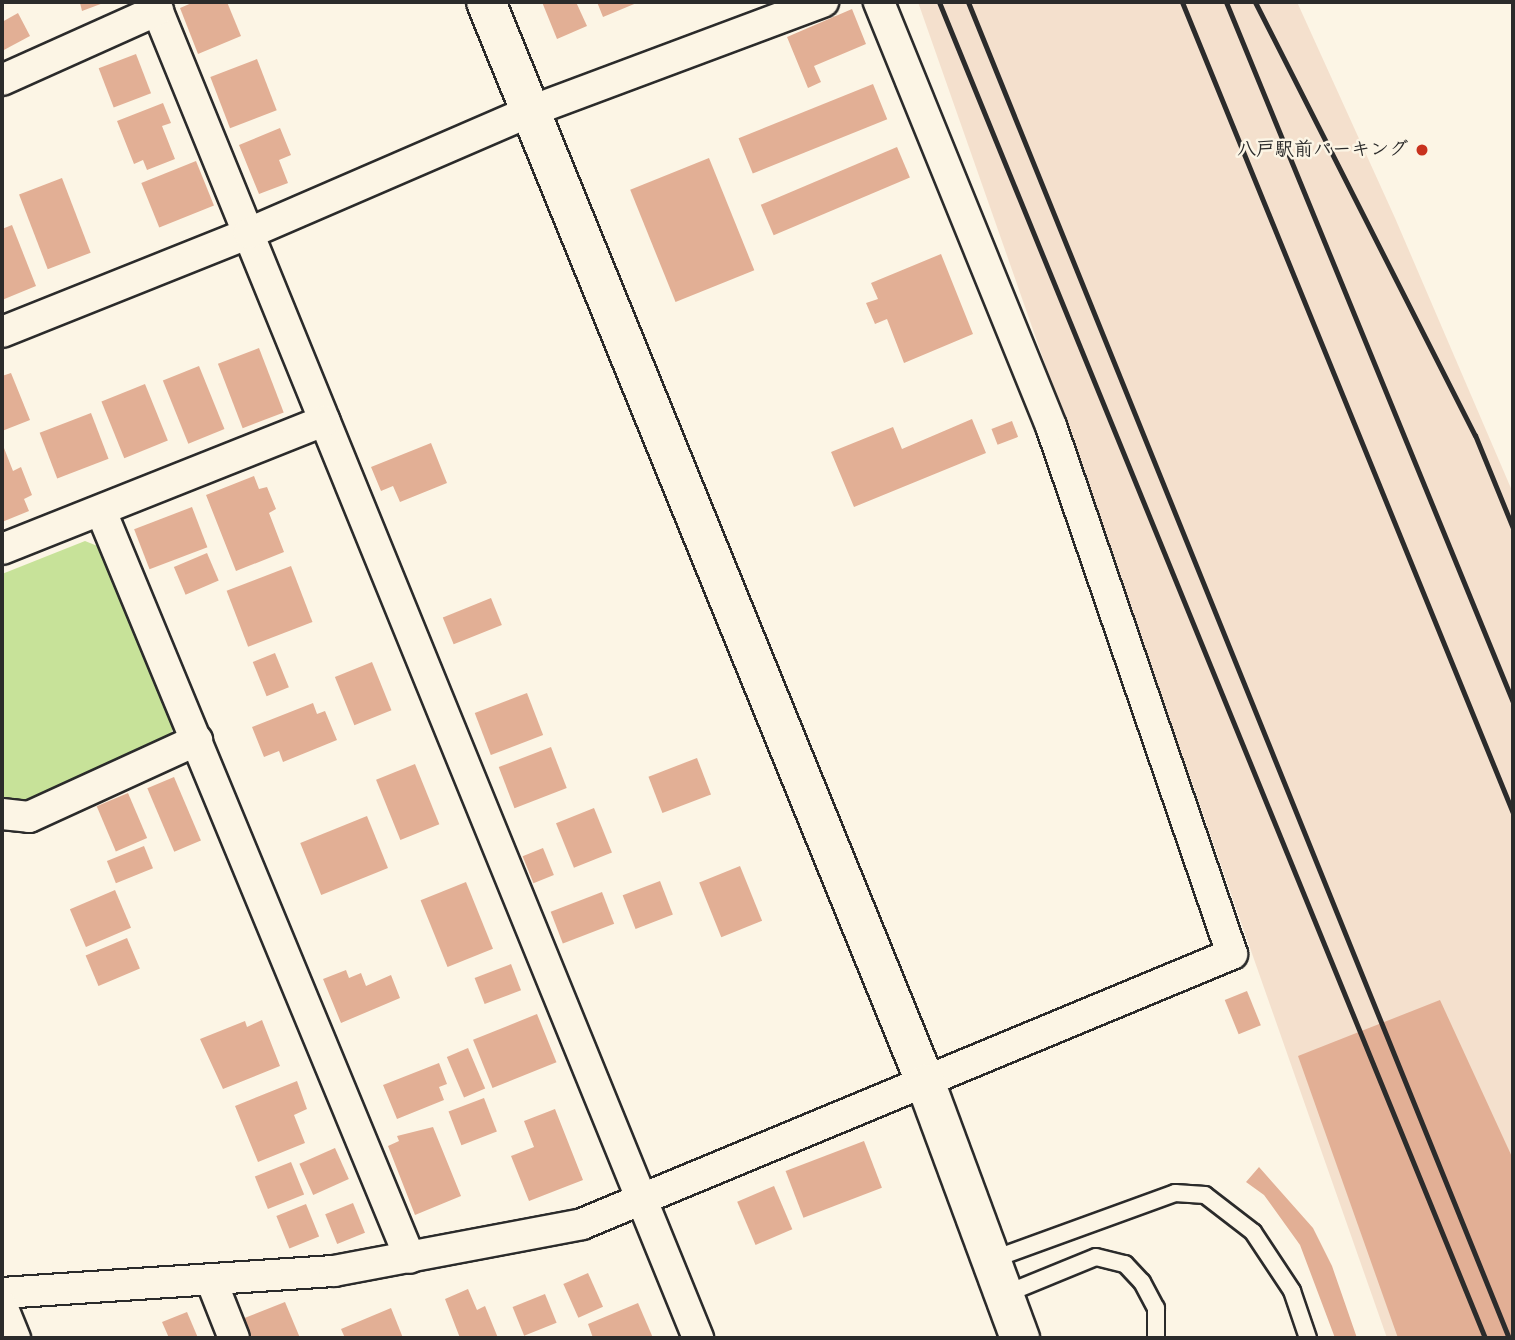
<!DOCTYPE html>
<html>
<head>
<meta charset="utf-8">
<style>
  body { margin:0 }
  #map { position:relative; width:1515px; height:1340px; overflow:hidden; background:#fcf5e5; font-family:Pangolin,"Klee One",sans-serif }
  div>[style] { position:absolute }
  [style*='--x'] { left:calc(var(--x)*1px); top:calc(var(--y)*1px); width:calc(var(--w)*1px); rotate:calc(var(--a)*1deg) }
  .built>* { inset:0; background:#f4e0cd }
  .green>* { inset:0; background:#c7e299 }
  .building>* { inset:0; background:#e2af95; transform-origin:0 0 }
  .roads { filter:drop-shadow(2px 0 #2b2b2b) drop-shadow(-2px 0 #2b2b2b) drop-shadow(0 2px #2b2b2b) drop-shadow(0 -2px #2b2b2b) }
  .lane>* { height:16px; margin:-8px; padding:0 8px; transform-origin:8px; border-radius:8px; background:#fcf5e5 }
  .street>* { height:30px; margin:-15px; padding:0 15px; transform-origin:15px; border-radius:15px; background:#fcf5e5 }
  .secondary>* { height:38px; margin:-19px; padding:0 19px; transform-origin:19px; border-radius:19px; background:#fcf5e5 }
  .rail>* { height:5px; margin:-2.5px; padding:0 2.5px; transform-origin:2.5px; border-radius:2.5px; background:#2b2b2b }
  .dots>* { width:19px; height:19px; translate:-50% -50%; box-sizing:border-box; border:4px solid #fcf5e5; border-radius:50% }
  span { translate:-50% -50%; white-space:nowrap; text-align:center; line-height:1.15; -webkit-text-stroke:5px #fcf5e5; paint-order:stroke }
  .poi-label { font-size:19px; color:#2b2b2b; font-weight:700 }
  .right { translate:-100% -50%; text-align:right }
  .frame { position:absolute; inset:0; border:4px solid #2b2b2b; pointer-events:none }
</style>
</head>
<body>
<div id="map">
  <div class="built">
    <div style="clip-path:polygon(918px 2px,1297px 2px,1395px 218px,1513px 493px,1513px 1338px,1387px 1338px)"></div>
  </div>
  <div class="green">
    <div style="clip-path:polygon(85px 541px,100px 547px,176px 721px,168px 741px,28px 801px,2px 798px,2px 574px)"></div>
  </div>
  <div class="building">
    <div style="clip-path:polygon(73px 2px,106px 2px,82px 11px,80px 3px)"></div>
    <div style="clip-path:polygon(194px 2px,227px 2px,241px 36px,198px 54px,180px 8px)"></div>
    <div style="clip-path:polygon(542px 2px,576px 2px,587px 26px,557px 39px)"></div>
    <div style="clip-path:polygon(597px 2px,639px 2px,603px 17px)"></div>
    <div style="clip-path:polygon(852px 9px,866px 44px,814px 66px,821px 82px,808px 88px,787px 37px)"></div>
    <div style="clip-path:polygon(18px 13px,30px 36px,2px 51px,2px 22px)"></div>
    <div style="left:136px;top:54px;width:42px;height:40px;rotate:69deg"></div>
    <div style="left:257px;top:59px;width:55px;height:50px;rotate:69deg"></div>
    <div style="left:873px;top:84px;width:38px;height:145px;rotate:68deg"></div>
    <div style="clip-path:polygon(163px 103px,171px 123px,162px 126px,175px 159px,147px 170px,143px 160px,134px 164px,117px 121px)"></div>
    <div style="clip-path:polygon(280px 128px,291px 155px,279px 160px,288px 183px,259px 194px,239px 145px)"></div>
    <div style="left:897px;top:147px;width:33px;height:148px;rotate:67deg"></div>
    <div style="left:709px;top:158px;width:121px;height:85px;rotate:68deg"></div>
    <div style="left:196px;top:161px;width:48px;height:59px;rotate:68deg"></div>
    <div style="left:62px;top:178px;width:80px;height:46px;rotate:69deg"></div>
    <div style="clip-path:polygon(12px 225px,36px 286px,2px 300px,2px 229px)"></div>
    <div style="clip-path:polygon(941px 254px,973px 334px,904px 363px,887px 319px,875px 324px,866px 303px,878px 299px,871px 283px)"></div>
    <div style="left:259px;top:348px;width:69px;height:44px;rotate:69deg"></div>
    <div style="left:199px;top:366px;width:68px;height:39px;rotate:68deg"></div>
    <div style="clip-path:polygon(11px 373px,30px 420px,2px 431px,2px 376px)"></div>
    <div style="left:145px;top:384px;width:61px;height:47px;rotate:68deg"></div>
    <div style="left:91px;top:413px;width:49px;height:55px;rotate:69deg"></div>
    <div style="clip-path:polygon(972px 419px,986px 453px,854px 507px,831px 452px,893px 427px,902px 449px)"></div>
    <div style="left:1012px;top:421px;width:17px;height:22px;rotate:69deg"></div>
    <div style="clip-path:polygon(431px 443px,447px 483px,400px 502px,393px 486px,381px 491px,371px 467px)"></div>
    <div style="clip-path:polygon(4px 448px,13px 471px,21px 467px,32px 495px,24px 499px,29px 511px,2px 522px)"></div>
    <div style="clip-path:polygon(254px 476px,259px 489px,267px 487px,276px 509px,269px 513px,284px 552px,236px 571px,206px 495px)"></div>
    <div style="left:192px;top:507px;width:43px;height:62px;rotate:69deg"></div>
    <div style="left:207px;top:553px;width:30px;height:36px;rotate:67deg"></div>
    <div style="left:291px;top:566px;width:60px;height:69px;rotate:69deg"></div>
    <div style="left:491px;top:598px;width:29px;height:52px;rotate:68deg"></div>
    <div style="left:275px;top:653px;width:37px;height:24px;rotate:68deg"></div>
    <div style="left:372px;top:662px;width:52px;height:40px;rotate:68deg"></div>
    <div style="left:527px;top:693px;width:45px;height:56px;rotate:69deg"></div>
    <div style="clip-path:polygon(313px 703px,317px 714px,325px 711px,337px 740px,283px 762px,279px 751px,264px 757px,252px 727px)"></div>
    <div style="left:551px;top:747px;width:44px;height:56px;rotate:69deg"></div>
    <div style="left:697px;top:758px;width:39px;height:52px;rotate:69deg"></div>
    <div style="left:415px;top:764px;width:65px;height:42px;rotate:68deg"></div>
    <div style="left:174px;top:777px;width:69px;height:29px;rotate:67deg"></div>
    <div style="left:128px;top:793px;width:49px;height:34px;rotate:67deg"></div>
    <div style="left:594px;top:808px;width:48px;height:41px;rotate:68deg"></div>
    <div style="left:367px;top:816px;width:56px;height:72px;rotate:68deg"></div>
    <div style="left:144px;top:846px;width:24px;height:40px;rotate:68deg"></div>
    <div style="left:543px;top:848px;width:29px;height:22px;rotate:68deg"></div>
    <div style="left:740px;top:866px;width:59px;height:44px;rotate:68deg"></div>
    <div style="left:660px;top:881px;width:36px;height:40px;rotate:69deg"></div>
    <div style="left:466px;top:882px;width:72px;height:49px;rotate:68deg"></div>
    <div style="left:115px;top:890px;width:41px;height:49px;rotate:67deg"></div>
    <div style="left:602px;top:892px;width:34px;height:55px;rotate:69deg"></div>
    <div style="left:127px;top:938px;width:33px;height:45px;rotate:67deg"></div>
    <div style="left:511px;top:964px;width:28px;height:39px;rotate:69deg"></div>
    <div style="clip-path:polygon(346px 970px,349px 978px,361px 973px,366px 986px,391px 975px,400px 998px,341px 1023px,323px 979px)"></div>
    <div style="left:1247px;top:991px;width:37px;height:24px;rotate:68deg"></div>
    <div style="clip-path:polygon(1440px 1000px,1513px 1159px,1513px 1338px,1398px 1338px,1298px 1056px)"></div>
    <div style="left:537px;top:1014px;width:52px;height:69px;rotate:68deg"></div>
    <div style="clip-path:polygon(262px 1020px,280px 1066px,223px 1089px,200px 1039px,245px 1021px,247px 1027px)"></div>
    <div style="left:468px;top:1048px;width:44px;height:23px;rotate:67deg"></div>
    <div style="clip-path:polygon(439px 1063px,447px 1084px,439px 1087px,444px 1100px,397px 1119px,383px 1085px)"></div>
    <div style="clip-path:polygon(297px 1081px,307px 1109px,294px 1115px,305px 1143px,258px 1162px,235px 1106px)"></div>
    <div style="left:484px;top:1098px;width:36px;height:38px;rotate:69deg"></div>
    <div style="clip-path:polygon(555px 1109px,583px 1180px,529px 1201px,511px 1156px,534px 1147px,524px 1121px)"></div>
    <div style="clip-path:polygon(433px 1127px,461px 1196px,415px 1215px,388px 1146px,399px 1141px,397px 1136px)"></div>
    <div style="left:864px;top:1141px;width:50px;height:84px;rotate:69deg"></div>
    <div style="left:335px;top:1148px;width:34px;height:39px;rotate:66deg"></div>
    <div style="left:291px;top:1162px;width:35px;height:39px;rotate:68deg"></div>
    <div style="clip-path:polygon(1259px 1167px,1313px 1228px,1332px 1266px,1357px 1338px,1335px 1338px,1300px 1245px,1264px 1195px,1246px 1182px)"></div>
    <div style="left:774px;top:1186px;width:47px;height:40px;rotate:67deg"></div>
    <div style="left:353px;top:1203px;width:32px;height:30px;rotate:68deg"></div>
    <div style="left:306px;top:1204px;width:35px;height:32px;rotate:68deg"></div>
    <div style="left:588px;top:1273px;width:37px;height:27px;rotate:66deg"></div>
    <div style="clip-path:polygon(468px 1289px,477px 1310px,485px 1306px,498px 1338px,460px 1338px,445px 1299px)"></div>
    <div style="left:545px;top:1294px;width:31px;height:35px;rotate:68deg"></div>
    <div style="clip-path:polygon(285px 1302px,300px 1338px,250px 1338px,242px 1319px)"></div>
    <div style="clip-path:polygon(638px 1303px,653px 1338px,593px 1338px,588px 1324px)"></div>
    <div style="clip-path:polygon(391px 1308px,403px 1338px,345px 1338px,341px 1329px)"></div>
    <div style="clip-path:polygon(187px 1312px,198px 1338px,169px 1338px,162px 1322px)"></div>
  </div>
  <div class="roads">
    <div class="lane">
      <div style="--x:991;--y:1260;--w:196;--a:-20"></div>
      <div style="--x:1175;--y:1193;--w:30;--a:4"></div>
      <div style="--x:1205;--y:1195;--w:61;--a:37.6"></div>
      <div style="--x:1253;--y:1232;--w:71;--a:56.5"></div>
      <div style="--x:1292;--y:1291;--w:50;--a:71.2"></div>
      <div style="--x:1003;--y:1295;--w:100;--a:-22.2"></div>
      <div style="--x:1096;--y:1257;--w:30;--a:14"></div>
      <div style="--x:1125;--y:1264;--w:25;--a:47"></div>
      <div style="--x:1142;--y:1282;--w:30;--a:62"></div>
      <div style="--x:1156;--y:1308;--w:30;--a:90"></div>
    </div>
    <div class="street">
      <div style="--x:154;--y:2;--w:1443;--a:67.84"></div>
      <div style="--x:2;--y:80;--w:171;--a:-24.2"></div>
      <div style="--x:2;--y:332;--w:266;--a:-21.8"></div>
      <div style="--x:249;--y:233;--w:307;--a:-23.4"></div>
      <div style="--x:531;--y:111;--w:312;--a:-20.5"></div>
      <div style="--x:101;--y:511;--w:808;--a:67.53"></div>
      <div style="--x:2;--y:549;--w:347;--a:-21.7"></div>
      <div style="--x:2;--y:814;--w:27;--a:6"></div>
      <div style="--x:29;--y:817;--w:185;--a:-24.6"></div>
      <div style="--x:211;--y:1280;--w:62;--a:68.4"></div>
      <div style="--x:2;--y:1293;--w:333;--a:-3.8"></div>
      <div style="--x:334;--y:1271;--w:252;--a:-10.7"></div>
      <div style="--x:582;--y:1224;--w:704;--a:-22.56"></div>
      <div style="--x:1232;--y:954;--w:558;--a:-108.92"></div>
      <div style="--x:1051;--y:426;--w:458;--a:-112.1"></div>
      <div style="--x:2;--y:1306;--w:35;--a:68"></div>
    </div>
    <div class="secondary">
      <div style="--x:486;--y:2;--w:1168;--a:67.87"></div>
      <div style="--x:926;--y:1084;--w:271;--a:69.7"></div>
    </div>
  </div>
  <div class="rail">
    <div style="--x:939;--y:2;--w:1443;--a:67.77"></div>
    <div style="--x:968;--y:2;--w:1441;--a:67.96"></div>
    <div style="--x:1182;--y:2;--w:876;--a:67.8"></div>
    <div style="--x:1226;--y:2;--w:757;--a:67.71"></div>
    <div style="--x:1255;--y:2;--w:486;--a:63.1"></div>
    <div style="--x:1475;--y:435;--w:100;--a:67.8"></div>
  </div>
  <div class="dots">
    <div style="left:1422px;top:150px;background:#c8321e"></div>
  </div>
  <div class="poi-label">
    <span class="right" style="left:1408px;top:150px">八戸駅前パーキング</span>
  </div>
  <div class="frame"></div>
</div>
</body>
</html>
